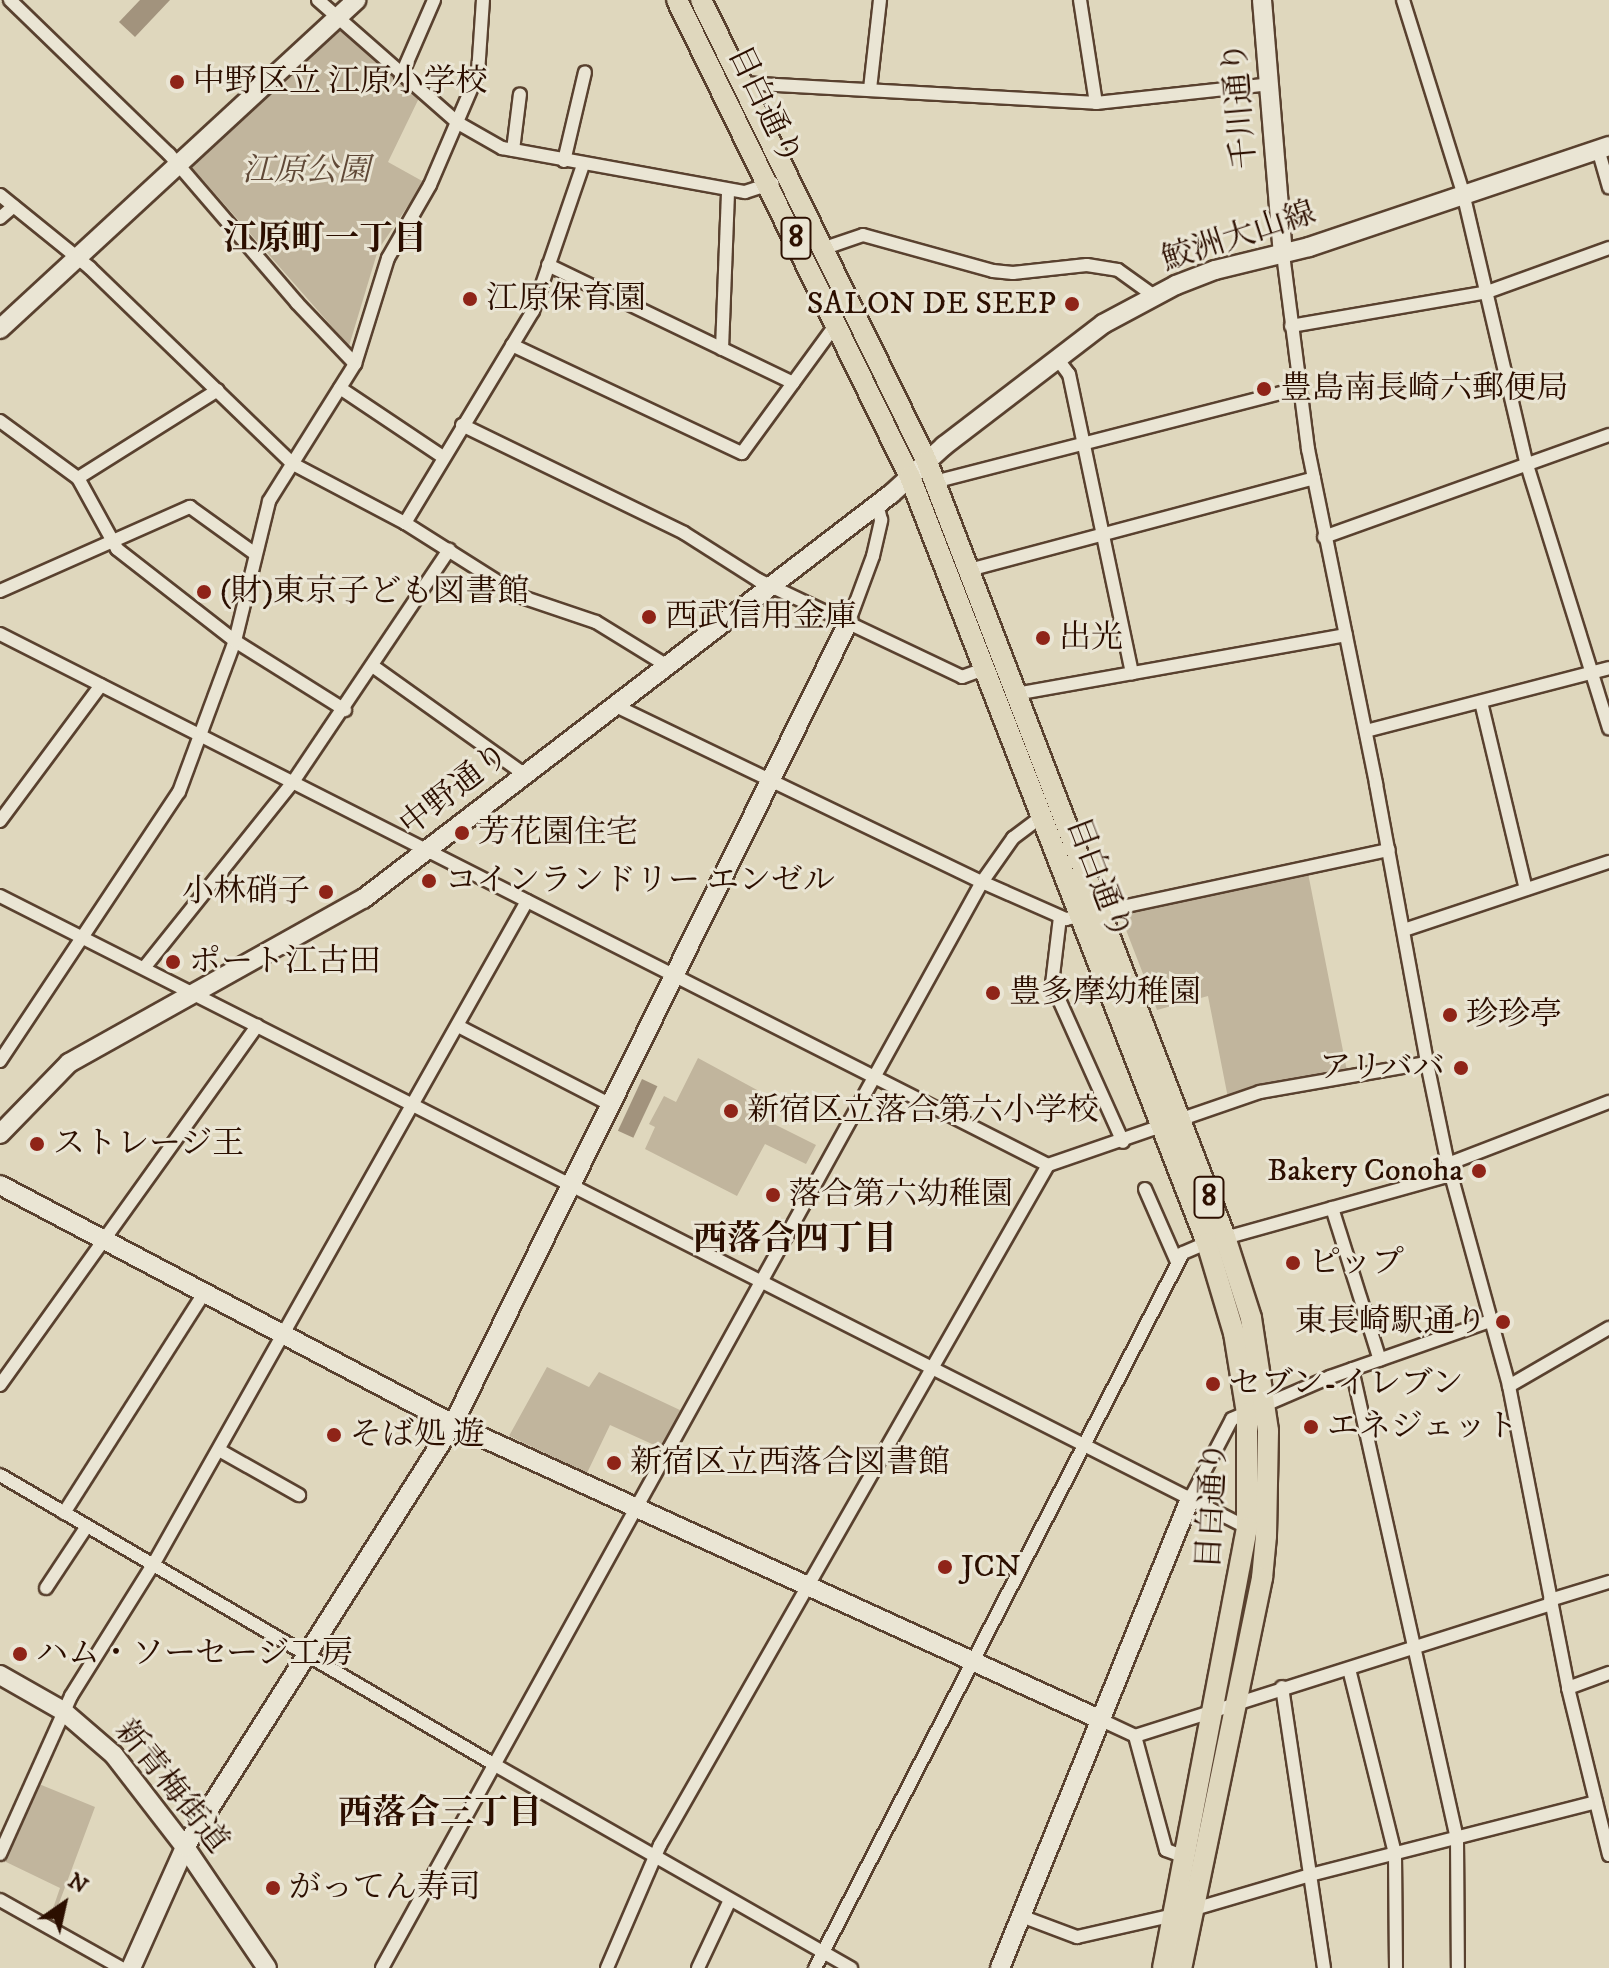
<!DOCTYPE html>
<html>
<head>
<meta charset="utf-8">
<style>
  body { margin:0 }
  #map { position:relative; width:1609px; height:1968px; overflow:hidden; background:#dfd7bd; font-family:"IM FELL DW Pica","Noto Serif JP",serif }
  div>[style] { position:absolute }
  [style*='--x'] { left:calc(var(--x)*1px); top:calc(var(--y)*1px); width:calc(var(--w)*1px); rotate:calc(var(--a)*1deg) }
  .green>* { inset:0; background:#c1b59d }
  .water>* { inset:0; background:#a2937d; transform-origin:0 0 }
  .roads { filter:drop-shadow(2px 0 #59412f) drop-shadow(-2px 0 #59412f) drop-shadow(0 2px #59412f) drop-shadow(0 -2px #59412f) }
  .street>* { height:12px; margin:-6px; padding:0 6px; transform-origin:6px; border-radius:6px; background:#eae5d4 }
  .secondary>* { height:18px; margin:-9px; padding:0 9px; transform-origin:9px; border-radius:9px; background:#eae5d4 }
  .primary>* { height:20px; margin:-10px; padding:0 10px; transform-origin:10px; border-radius:10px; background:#dfd7bd }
  .dots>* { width:22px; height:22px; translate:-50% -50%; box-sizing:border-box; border:4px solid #eae5d4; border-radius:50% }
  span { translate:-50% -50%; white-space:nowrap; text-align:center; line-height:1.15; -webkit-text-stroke:6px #eae5d4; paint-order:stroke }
  .shield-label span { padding:2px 6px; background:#eae5d4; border:2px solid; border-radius:6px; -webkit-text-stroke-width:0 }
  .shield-label { font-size:30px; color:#2c0f00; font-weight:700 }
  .poi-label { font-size:32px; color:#2c0f00 }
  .left { translate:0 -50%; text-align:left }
  .right { translate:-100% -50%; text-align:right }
  .street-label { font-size:32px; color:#2c0f00 }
  .park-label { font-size:32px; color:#604937; font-style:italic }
  .neighbourhood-label { font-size:34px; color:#2c0f00; font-weight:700 }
  .north { position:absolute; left:24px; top:1864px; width:80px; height:80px; -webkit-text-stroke:6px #eae5d4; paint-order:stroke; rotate:34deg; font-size:22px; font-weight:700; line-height:32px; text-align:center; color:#2c0f00 }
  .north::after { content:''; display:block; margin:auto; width:28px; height:36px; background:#2c0f00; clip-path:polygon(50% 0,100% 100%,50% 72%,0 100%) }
</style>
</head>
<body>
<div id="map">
  <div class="green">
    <div style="clip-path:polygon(337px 27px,420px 96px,388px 162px,424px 182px,378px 250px,349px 346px,190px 165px)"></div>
    <div style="clip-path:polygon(1308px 873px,1347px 1071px,1260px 1085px,1228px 1098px,1208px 996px,1157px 1010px,1121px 917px,1123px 911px)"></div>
    <div style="clip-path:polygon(698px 1058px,772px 1098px,762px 1118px,816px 1145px,806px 1164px,765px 1144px,737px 1196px,645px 1149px,655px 1127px,649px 1124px,664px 1096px,676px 1102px)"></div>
    <div style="clip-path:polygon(547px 1367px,589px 1387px,599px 1372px,682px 1411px,663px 1449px,610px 1425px,587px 1473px,509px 1436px)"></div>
    <div style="clip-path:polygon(39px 1784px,95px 1807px,52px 1922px,49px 1920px,60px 1888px,4px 1861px)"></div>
  </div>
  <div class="water">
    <div style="clip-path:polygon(140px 0,170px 0,135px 37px,119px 22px)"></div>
    <div style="left:642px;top:1079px;width:17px;height:57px;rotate:25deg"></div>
  </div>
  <div class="roads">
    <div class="street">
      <div style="--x:10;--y:0;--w:221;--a:44.1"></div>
      <div style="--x:169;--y:154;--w:196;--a:49.3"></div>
      <div style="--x:297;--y:303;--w:84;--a:46.4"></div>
      <div style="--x:318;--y:0;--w:186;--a:41.3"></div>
      <div style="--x:458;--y:123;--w:51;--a:29.6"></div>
      <div style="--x:502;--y:148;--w:247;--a:10.3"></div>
      <div style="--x:745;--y:192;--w:29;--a:-18"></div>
      <div style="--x:1080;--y:0;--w:104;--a:81.2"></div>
      <div style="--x:1403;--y:0;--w:202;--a:72.7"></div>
      <div style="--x:1463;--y:193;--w:279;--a:76.8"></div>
      <div style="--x:1527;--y:465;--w:276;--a:72.7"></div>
      <div style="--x:401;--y:76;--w:83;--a:-66.5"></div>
      <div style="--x:741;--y:83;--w:356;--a:3.2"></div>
      <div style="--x:1096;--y:103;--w:175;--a:-6.2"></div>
      <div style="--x:870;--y:89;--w:90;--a:-83.6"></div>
      <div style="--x:1598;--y:149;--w:40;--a:74"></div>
      <div style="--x:513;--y:150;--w:56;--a:-82.9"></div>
      <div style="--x:564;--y:161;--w:91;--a:-76.7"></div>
      <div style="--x:0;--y:195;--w:116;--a:39"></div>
      <div style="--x:90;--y:268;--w:282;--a:44"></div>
      <div style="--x:293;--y:464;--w:127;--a:27.8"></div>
      <div style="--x:405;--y:523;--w:138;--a:32.3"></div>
      <div style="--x:522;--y:597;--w:78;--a:18.7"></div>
      <div style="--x:596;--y:622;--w:82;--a:31.6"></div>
      <div style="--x:0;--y:218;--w:18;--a:-41"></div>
      <div style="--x:822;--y:249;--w:43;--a:-18.9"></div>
      <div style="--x:863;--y:235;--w:135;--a:15.5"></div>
      <div style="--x:993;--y:271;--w:20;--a:6"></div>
      <div style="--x:1013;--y:273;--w:74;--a:-6.2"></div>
      <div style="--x:1087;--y:265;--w:31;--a:9"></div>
      <div style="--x:1118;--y:270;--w:44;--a:35.8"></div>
      <div style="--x:1283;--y:254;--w:197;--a:82.7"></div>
      <div style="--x:1308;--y:449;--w:342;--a:78.5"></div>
      <div style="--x:1376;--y:784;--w:284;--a:79.6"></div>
      <div style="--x:1427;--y:1063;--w:103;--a:78.3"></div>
      <div style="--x:1448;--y:1164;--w:230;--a:74.6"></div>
      <div style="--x:1509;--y:1386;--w:308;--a:78.9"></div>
      <div style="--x:1568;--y:1688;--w:172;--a:76.2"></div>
      <div style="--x:548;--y:265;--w:272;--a:25.7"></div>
      <div style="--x:1291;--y:326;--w:199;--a:-9.8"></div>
      <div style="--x:1487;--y:292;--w:130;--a:-19.8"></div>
      <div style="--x:512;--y:345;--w:254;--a:25.2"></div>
      <div style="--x:742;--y:453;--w:160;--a:-53.9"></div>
      <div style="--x:722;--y:349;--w:159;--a:-87.8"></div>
      <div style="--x:1056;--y:357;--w:21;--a:53"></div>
      <div style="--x:1069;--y:374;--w:306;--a:78.1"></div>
      <div style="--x:340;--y:388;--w:124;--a:33.8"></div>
      <div style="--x:0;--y:421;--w:97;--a:36.2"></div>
      <div style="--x:78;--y:478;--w:81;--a:61.2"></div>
      <div style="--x:117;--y:549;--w:150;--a:37.9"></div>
      <div style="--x:235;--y:641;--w:130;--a:32.1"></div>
      <div style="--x:462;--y:425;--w:247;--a:25.9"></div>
      <div style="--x:684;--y:533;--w:88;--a:32.4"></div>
      <div style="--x:758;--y:580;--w:226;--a:25.4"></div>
      <div style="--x:962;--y:677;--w:23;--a:-20"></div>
      <div style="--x:78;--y:478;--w:165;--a:-32.2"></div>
      <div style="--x:934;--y:482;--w:378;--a:-14.4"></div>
      <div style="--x:405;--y:523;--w:248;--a:-58.9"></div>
      <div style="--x:533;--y:311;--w:154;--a:-71.1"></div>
      <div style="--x:1324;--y:537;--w:303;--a:-19.7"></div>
      <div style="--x:969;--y:570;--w:357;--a:-14.9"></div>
      <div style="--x:0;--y:591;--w:208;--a:-23.9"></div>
      <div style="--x:190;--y:507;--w:79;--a:35.7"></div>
      <div style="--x:849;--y:621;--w:69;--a:-69.7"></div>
      <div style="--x:873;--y:556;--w:37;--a:-77"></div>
      <div style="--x:881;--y:520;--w:16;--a:-104"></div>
      <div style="--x:0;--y:634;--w:1175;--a:26.87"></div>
      <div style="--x:1048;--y:1165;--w:224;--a:-19"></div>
      <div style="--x:1260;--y:1092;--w:169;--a:-9.9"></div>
      <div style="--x:374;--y:667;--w:184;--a:35.5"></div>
      <div style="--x:1015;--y:694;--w:336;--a:-10.1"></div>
      <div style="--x:1481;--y:702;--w:192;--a:76.5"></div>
      <div style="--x:616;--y:706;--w:406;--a:25.7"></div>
      <div style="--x:982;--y:882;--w:92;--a:23.8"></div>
      <div style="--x:1066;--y:919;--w:330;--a:-12.1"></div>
      <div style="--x:1366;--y:731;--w:251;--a:-14.5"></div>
      <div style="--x:0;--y:821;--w:169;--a:-53.4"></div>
      <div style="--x:0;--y:896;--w:1401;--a:26.86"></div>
      <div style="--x:1060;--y:917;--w:67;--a:96.8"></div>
      <div style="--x:1052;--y:984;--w:173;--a:65.8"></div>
      <div style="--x:1404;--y:930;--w:216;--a:-18.4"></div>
      <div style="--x:144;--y:968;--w:238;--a:-51.3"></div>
      <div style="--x:293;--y:782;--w:280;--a:-56.1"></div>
      <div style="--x:458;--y:1026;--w:172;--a:27.3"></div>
      <div style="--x:0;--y:1061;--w:323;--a:-56.4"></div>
      <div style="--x:179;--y:792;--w:161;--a:-69.7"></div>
      <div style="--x:235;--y:641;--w:144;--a:-76.3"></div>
      <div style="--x:269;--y:501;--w:162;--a:-57.9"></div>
      <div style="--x:355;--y:364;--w:111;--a:-72.7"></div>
      <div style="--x:388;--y:258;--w:84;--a:-60.1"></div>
      <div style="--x:430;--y:185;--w:122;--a:-66.8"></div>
      <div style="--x:478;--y:73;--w:73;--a:-86.1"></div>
      <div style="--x:1448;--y:1164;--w:173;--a:-21.1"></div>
      <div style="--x:1145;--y:1189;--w:80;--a:66.3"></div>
      <div style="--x:1332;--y:1208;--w:159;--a:72.5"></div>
      <div style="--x:1352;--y:1369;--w:482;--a:77.4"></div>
      <div style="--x:1457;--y:1839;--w:129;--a:89.6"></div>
      <div style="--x:0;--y:1385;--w:442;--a:-54.4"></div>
      <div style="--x:1509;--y:1386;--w:116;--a:-30.1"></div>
      <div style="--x:219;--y:1450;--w:92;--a:29.4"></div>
      <div style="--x:0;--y:1475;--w:574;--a:30.36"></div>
      <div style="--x:495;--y:1765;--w:410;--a:29.7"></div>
      <div style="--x:1190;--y:1499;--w:90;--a:-62.3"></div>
      <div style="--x:1232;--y:1419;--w:107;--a:-23.2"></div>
      <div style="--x:1330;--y:1377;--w:170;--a:-19.3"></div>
      <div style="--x:64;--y:1513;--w:261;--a:-57.5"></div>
      <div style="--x:46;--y:1588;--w:74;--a:-56.5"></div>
      <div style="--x:1550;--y:1600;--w:62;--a:-17"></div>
      <div style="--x:1349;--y:1669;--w:191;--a:76"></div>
      <div style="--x:1395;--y:1854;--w:114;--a:89.5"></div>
      <div style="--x:1282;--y:1687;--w:284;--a:81.5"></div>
      <div style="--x:1568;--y:1688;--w:44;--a:-20.1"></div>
      <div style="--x:1099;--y:1719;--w:40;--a:25"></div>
      <div style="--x:1135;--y:1736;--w:435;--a:-17.6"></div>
      <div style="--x:1135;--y:1736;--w:118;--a:74.8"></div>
      <div style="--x:1166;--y:1850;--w:20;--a:20"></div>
      <div style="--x:0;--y:1854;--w:173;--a:-65.8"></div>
      <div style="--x:71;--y:1696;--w:155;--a:-58"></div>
      <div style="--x:153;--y:1565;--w:762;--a:-60.61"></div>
      <div style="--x:0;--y:1900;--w:139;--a:29.3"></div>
      <div style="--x:1021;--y:1916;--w:60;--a:20.6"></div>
      <div style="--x:1077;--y:1937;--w:99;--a:-12.8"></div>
      <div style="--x:1174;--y:1915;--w:142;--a:-16.4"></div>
      <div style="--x:1310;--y:1875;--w:295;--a:-14.3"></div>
      <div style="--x:382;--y:1968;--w:1241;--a:-61.08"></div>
      <div style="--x:982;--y:882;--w:54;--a:-54.8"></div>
      <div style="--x:1013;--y:838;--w:35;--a:-37"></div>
      <div style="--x:607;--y:1968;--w:134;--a:-66.7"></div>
      <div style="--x:660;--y:1845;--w:783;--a:-60.29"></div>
      <div style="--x:698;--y:1968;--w:75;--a:-64.8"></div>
      <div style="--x:815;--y:1968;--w:804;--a:-62.77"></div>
      <div style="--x:1183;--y:1253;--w:26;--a:-23"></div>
      <div style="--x:1207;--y:1243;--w:253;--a:-15.6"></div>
    </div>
    <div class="secondary">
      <div style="--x:1262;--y:0;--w:255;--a:85.3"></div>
      <div style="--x:0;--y:329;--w:485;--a:-42.7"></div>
      <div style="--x:0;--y:1134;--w:99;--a:-45.8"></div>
      <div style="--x:69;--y:1063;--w:337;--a:-29.2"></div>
      <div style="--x:363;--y:899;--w:665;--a:-37.49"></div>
      <div style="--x:891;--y:494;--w:72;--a:-42.2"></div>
      <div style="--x:944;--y:446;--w:200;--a:-37.5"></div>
      <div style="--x:1103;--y:324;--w:83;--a:-28.1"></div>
      <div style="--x:1176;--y:285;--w:42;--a:-21"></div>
      <div style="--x:1215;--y:270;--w:97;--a:-13.7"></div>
      <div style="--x:1309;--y:247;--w:317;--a:-18.6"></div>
      <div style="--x:0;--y:1185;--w:512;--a:27.82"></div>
      <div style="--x:453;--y:1424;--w:710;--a:24.54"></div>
      <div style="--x:0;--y:1675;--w:73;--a:29.7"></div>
      <div style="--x:63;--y:1711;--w:67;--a:40.8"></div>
      <div style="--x:114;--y:1755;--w:116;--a:52.3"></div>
      <div style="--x:185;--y:1847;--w:146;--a:55.9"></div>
      <div style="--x:131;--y:1968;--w:133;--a:-65.9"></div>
      <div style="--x:185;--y:1847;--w:501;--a:-57.64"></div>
      <div style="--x:453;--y:1424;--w:895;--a:-63.75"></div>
      <div style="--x:1000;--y:1968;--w:506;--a:-67.95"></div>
    </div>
    <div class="primary">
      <div style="--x:677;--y:0;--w:531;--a:63.97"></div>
      <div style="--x:910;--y:477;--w:822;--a:68.81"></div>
      <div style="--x:1207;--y:1243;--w:94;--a:73.3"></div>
      <div style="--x:1234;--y:1333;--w:81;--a:80.8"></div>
      <div style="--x:1247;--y:1413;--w:115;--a:90"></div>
      <div style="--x:1247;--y:1528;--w:448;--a:100.8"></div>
      <div style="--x:701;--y:0;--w:514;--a:63.93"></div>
      <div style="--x:927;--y:462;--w:830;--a:68.97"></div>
      <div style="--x:1225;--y:1237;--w:85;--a:72.2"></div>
      <div style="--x:1251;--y:1318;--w:114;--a:81.4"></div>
      <div style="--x:1268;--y:1431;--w:105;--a:91.1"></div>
      <div style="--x:1266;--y:1536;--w:42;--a:95.4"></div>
      <div style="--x:1262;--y:1578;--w:398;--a:101.7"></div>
    </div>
  </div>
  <div class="dots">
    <div style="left:177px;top:82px;background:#8f2418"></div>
    <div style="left:470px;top:299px;background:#8f2418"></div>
    <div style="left:1072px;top:304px;background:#8f2418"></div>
    <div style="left:1264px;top:389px;background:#8f2418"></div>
    <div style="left:204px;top:592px;background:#8f2418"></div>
    <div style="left:649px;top:617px;background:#8f2418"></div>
    <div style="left:1043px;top:638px;background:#8f2418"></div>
    <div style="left:462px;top:833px;background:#8f2418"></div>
    <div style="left:429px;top:881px;background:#8f2418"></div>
    <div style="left:326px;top:892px;background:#8f2418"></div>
    <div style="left:173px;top:962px;background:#8f2418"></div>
    <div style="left:993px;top:993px;background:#8f2418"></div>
    <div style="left:1450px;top:1015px;background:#8f2418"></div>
    <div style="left:1461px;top:1068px;background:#8f2418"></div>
    <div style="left:731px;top:1111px;background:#8f2418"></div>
    <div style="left:37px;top:1144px;background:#8f2418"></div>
    <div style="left:1479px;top:1171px;background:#8f2418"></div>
    <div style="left:773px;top:1195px;background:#8f2418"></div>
    <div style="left:1293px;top:1263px;background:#8f2418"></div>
    <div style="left:1503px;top:1322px;background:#8f2418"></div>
    <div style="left:1213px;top:1384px;background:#8f2418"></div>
    <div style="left:1311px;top:1427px;background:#8f2418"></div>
    <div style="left:334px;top:1435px;background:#8f2418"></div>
    <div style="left:614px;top:1463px;background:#8f2418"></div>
    <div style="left:945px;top:1567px;background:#8f2418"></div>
    <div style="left:20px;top:1654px;background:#8f2418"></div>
    <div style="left:273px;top:1888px;background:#8f2418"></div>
  </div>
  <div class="shield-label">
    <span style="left:796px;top:238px">8</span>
    <span style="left:1209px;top:1197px">8</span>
  </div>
  <div class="poi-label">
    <span class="left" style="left:193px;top:82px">中野区立 江原小学校</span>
    <span class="left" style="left:486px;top:299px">江原保育園</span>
    <span class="right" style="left:1056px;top:304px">SALON DE SEEP</span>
    <span class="left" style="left:1280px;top:389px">豊島南長崎六郵便局</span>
    <span class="left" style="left:220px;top:592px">(財)東京子ども図書館</span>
    <span class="left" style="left:665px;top:617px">西武信用金庫</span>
    <span class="left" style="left:1059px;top:638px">出光</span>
    <span class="left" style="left:478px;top:833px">芳花園住宅</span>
    <span class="left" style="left:445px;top:881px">コインランドリー エンゼル</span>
    <span class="right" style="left:310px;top:892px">小林硝子</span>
    <span class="left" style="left:189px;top:962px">ポート江古田</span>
    <span class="left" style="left:1009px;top:993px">豊多摩幼稚園</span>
    <span class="left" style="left:1466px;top:1015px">珍珍亭</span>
    <span class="right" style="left:1445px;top:1068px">アリババ</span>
    <span class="left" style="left:747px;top:1111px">新宿区立落合第六小学校</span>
    <span class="left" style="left:53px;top:1144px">ストレージ王</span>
    <span class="right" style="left:1463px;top:1171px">Bakery Conoha</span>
    <span class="left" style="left:789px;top:1195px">落合第六幼稚園</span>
    <span class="left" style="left:1309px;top:1263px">ピップ</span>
    <span class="right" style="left:1487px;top:1322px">東長崎駅通り</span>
    <span class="left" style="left:1229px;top:1384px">セブン-イレブン</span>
    <span class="left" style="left:1327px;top:1427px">エネジェット</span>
    <span class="left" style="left:350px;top:1435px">そば処 遊</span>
    <span class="left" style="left:630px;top:1463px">新宿区立西落合図書館</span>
    <span class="left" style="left:961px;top:1567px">JCN</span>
    <span class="left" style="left:36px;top:1654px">ハム・ソーセージ工房</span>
    <span class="left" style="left:289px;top:1888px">がってん寿司</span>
  </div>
  <div class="street-label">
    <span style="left:1241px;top:105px;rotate:-95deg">千川通り</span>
    <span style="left:764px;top:106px;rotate:64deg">目白通り</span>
    <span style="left:1239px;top:237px;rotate:-18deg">鮫洲大山線</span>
    <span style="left:455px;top:790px;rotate:-38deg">中野通り</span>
    <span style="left:1098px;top:879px;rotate:69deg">目白通り</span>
    <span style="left:1213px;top:1505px;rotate:-87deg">目白通り</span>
    <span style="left:171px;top:1787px;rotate:51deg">新青梅街道</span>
  </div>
  <div class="park-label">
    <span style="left:306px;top:171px">江原公園</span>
  </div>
  <div class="neighbourhood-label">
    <span style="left:325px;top:240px">江原町一丁目</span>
    <span style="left:795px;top:1240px">西落合四丁目</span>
    <span style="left:440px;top:1814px">西落合三丁目</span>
  </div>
  <div class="north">N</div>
</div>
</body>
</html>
